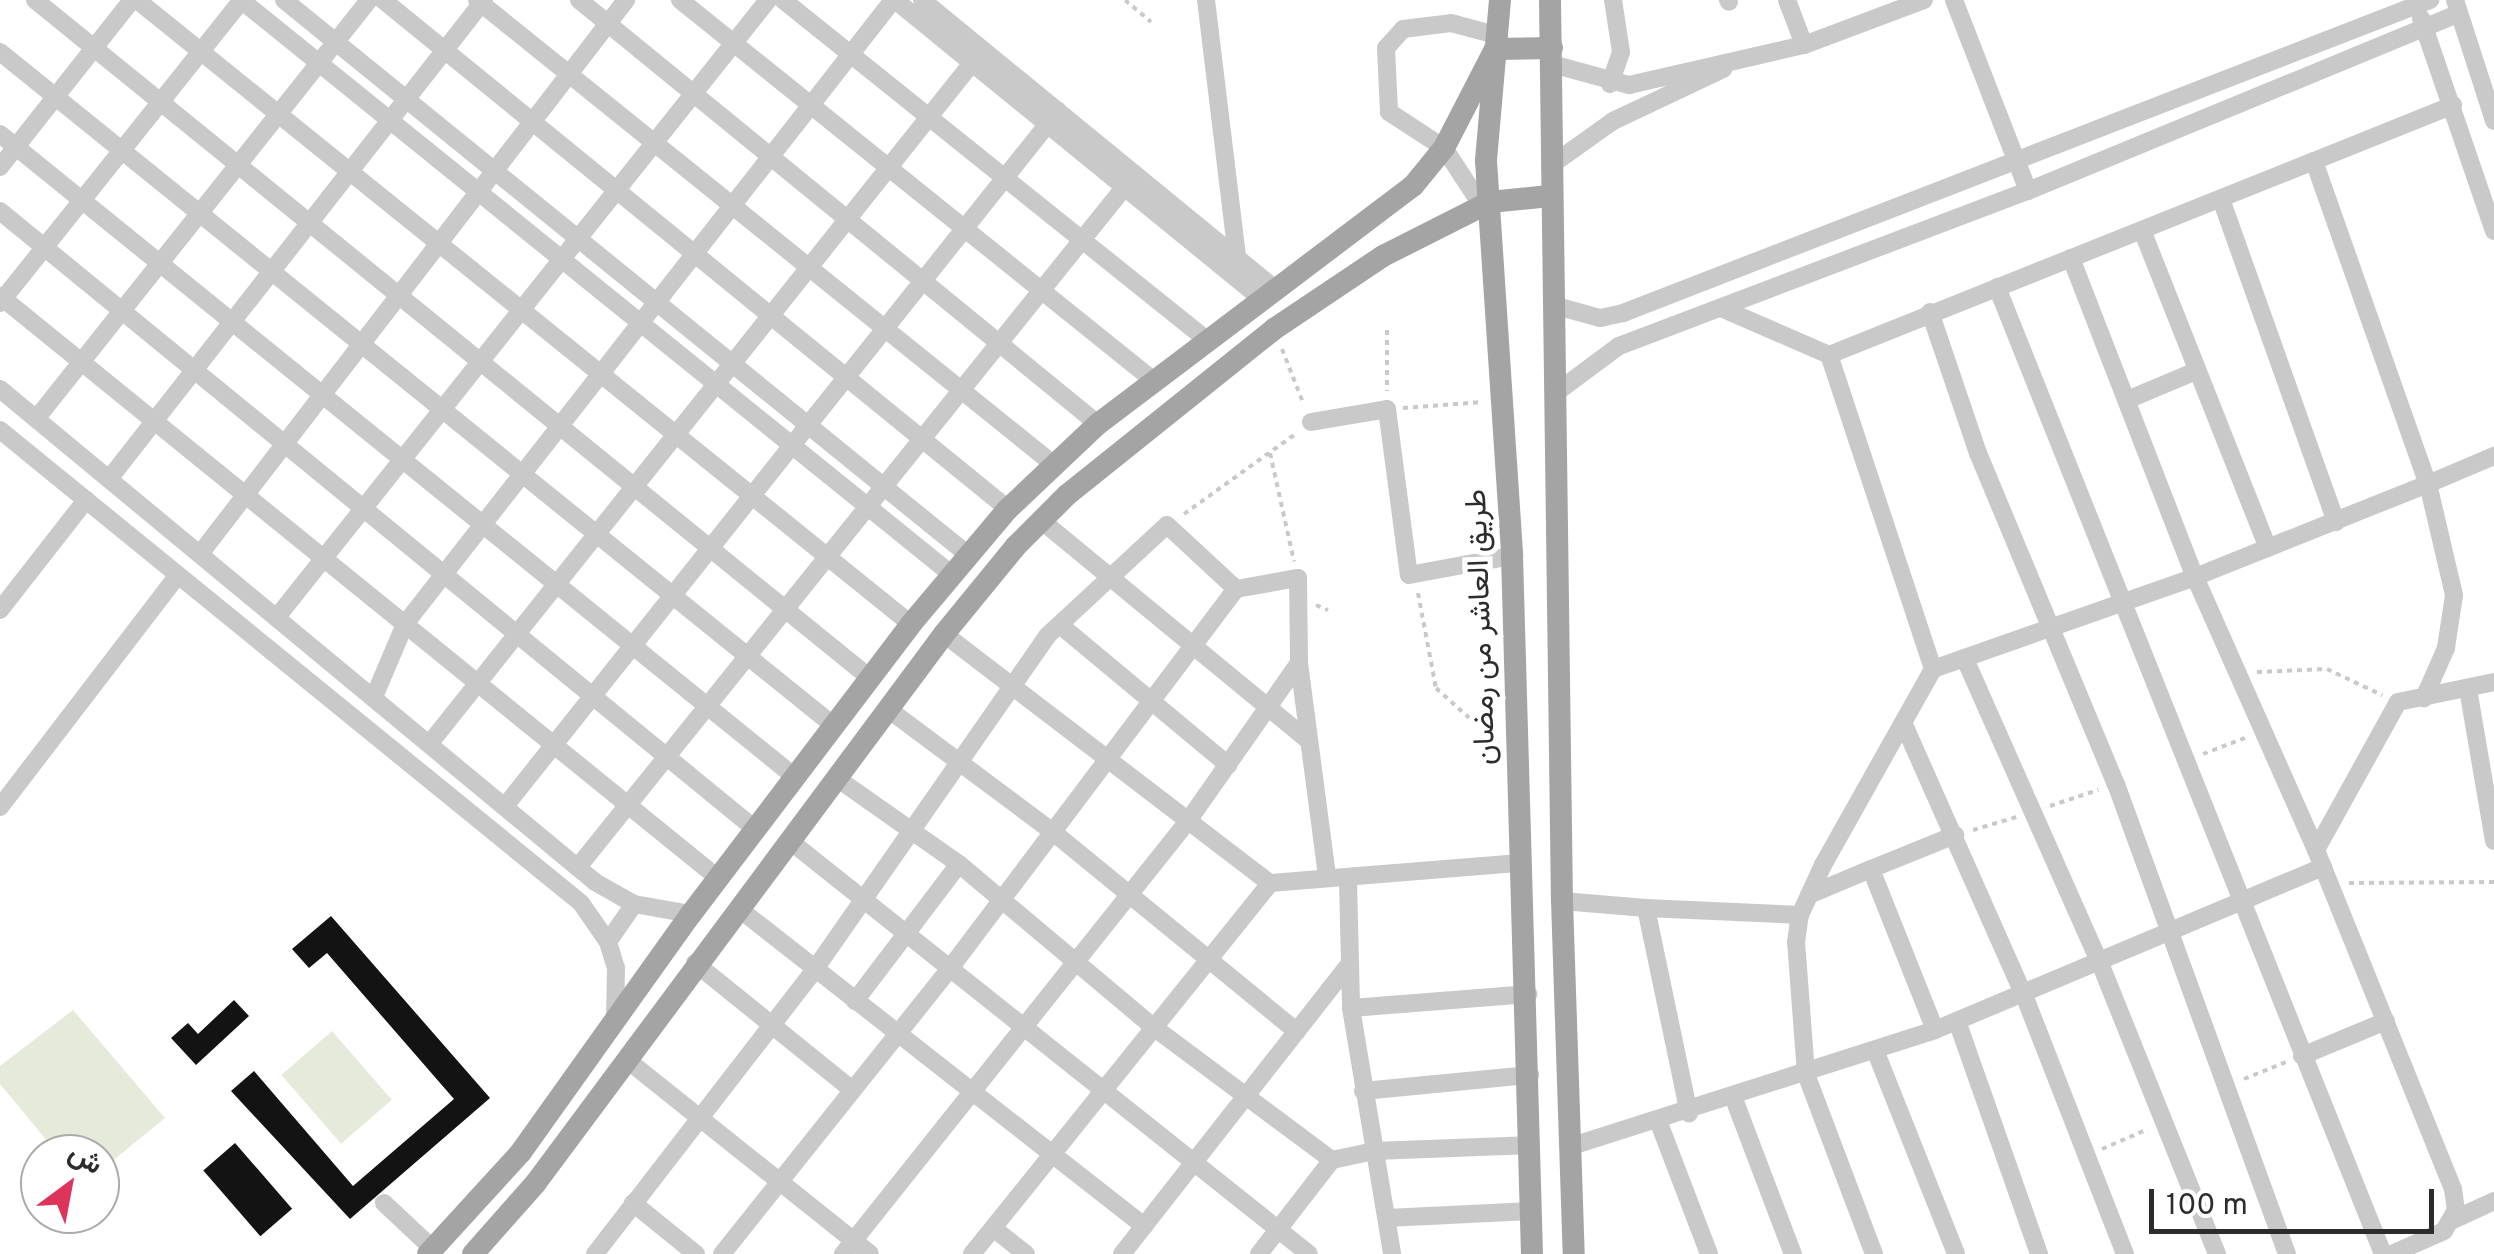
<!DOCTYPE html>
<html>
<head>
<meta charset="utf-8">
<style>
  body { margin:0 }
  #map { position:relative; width:2494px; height:1254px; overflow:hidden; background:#fff; font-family:Overpass,Vazirmatn,sans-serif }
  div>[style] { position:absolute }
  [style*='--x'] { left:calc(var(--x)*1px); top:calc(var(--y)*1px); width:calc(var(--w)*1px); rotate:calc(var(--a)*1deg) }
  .green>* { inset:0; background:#e5eada; transform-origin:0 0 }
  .building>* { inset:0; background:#131313; transform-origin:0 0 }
  .path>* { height:4px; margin-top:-2px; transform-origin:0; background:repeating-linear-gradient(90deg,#c9c9c9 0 5px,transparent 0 10px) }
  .minor>* { height:18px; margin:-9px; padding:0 9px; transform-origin:9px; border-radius:9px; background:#c9c9c9 }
  .major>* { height:22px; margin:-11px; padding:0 11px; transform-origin:11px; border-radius:11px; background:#a4a4a4 }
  span { translate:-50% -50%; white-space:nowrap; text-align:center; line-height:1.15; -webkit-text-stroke:10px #fff; paint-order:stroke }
  .street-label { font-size:30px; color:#2c2c2c }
  .north { position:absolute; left:20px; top:1134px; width:100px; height:100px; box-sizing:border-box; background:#fff; border:2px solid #ababab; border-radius:50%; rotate:32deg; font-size:28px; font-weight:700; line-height:40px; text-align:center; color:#2c2c2c }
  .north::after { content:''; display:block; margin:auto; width:35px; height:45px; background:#de335b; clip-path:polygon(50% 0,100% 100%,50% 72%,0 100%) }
  .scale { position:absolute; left:2149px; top:1189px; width:285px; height:45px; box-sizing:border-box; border:5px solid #2c2c2c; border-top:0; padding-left:12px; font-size:30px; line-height:35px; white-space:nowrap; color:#2c2c2c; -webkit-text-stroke:8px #fff; paint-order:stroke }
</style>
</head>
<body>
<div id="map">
  <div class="green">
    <div style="clip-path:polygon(73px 1010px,165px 1118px,100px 1171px,100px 1154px,58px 1154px,0 1084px,0 1066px)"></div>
    <div style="left:332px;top:1031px;width:91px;height:67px;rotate:49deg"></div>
  </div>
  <div class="building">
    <div style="clip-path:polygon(331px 916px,490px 1098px,350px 1219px,231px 1091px,254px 1071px,353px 1186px,454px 1099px,327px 953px,309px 968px,292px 949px)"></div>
    <div style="clip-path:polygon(234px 1000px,249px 1016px,196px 1065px,171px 1038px,188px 1023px,198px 1034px)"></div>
    <div style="left:235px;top:1143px;width:87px;height:42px;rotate:49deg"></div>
  </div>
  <div class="path">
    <div style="--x:1125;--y:0;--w:34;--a:40"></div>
    <div style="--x:1387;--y:330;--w:61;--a:90"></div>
    <div style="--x:1282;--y:349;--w:60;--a:68.6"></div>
    <div style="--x:1403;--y:408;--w:80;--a:-4.3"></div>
    <div style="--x:1270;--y:453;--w:111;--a:77.5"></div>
    <div style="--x:1184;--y:514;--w:140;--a:-35.7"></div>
    <div style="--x:1418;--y:593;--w:97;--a:79.3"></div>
    <div style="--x:1436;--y:688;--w:84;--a:42.1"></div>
    <div style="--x:1316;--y:605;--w:13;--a:23"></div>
    <div style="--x:2257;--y:672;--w:70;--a:-2.5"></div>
    <div style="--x:2327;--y:669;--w:61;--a:25.3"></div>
    <div style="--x:2203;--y:754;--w:45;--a:-20.9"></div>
    <div style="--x:2050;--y:806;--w:51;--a:-18.4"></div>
    <div style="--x:1973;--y:830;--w:46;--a:-16.5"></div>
    <div style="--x:2349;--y:883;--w:145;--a:-0.4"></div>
    <div style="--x:2244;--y:1079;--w:45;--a:-22"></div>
    <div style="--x:2102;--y:1149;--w:50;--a:-23.5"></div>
  </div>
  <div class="minor">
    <div style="--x:35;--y:0;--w:1076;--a:39.08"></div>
    <div style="--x:137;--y:0;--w:994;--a:38.88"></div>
    <div style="--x:241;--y:0;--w:913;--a:38.95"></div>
    <div style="--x:284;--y:0;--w:879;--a:39.05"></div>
    <div style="--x:383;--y:0;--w:806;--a:39.16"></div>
    <div style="--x:477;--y:0;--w:740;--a:38.85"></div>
    <div style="--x:579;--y:0;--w:670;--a:39.25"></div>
    <div style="--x:680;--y:0;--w:607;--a:38.78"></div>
    <div style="--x:783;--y:0;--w:545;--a:38.74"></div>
    <div style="--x:895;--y:0;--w:475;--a:39.2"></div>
    <div style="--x:922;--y:0;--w:459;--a:39.3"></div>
    <div style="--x:1206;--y:0;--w:265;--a:83.1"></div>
    <div style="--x:1728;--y:0;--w:2;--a:63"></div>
    <div style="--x:1787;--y:0;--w:48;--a:69.3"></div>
    <div style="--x:1804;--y:45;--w:128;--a:-20.6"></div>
    <div style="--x:1954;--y:0;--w:205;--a:68.8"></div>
    <div style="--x:2455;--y:0;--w:127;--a:72.1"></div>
    <div style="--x:2421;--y:18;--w:225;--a:71.1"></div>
    <div style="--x:0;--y:52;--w:1072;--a:38.94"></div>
    <div style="--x:1552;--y:64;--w:80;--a:15.3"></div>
    <div style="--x:1629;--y:85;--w:180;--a:-12.9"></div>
    <div style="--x:1610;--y:84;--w:34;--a:-71"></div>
    <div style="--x:1621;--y:52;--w:53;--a:-98.7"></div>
    <div style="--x:0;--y:134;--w:1022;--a:38.97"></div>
    <div style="--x:2314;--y:161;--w:150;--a:-21.9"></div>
    <div style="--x:1550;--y:166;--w:77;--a:-35.5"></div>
    <div style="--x:1613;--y:121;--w:122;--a:-25.3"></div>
    <div style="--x:0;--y:167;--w:213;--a:-51.7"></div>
    <div style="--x:2221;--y:199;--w:343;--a:70.4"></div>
    <div style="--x:1482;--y:206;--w:69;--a:-123.2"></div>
    <div style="--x:1444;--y:148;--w:66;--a:-146.8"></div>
    <div style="--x:1389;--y:112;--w:64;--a:-92.7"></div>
    <div style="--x:1386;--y:48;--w:25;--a:-48"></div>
    <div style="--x:1403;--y:29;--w:48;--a:-7.1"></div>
    <div style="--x:1451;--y:23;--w:47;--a:14.9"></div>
    <div style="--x:0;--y:211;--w:976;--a:39.3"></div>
    <div style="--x:2142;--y:230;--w:342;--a:68.4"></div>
    <div style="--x:2071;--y:258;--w:342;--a:68.8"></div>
    <div style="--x:2195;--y:577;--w:299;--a:66.1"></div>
    <div style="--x:2316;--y:850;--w:366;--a:68"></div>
    <div style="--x:2453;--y:1189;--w:21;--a:82"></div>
    <div style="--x:2456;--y:1210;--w:24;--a:120"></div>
    <div style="--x:2444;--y:1231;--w:57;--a:156.1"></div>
    <div style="--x:1997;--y:287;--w:1041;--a:68.24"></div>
    <div style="--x:0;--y:296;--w:924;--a:39.03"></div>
    <div style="--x:0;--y:303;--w:388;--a:-51.4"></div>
    <div style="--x:1553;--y:305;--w:49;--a:15.5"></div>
    <div style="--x:1600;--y:318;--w:24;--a:-12"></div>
    <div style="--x:1623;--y:313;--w:866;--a:-21.2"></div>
    <div style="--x:1721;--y:308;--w:118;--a:23.5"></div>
    <div style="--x:1930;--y:312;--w:149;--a:71.2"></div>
    <div style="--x:1978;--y:453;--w:359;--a:67.4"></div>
    <div style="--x:2116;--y:784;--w:500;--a:70.01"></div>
    <div style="--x:0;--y:389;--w:773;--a:39.64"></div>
    <div style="--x:595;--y:882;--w:45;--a:29.4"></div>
    <div style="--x:634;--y:904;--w:58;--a:10"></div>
    <div style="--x:1557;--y:392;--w:77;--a:-36.6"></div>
    <div style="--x:1619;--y:346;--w:437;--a:-20.8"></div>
    <div style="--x:2028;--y:191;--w:466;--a:-22.4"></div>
    <div style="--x:2127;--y:400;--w:75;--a:-22.8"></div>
    <div style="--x:36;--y:419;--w:535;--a:-51.52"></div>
    <div style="--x:1311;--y:422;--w:77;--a:-9.7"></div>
    <div style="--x:1387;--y:409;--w:167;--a:82.5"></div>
    <div style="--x:1409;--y:575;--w:105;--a:-10.5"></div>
    <div style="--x:0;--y:430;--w:749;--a:39.15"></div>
    <div style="--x:581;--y:903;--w:47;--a:55.3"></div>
    <div style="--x:608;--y:942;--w:27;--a:73"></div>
    <div style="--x:616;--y:968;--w:50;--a:91.1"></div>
    <div style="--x:109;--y:479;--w:608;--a:-51.94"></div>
    <div style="--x:1042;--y:521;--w:346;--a:39.5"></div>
    <div style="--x:200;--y:554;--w:699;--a:-52.44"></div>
    <div style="--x:0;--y:610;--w:140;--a:-52"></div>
    <div style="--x:277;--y:617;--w:789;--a:-51.49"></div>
    <div style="--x:1060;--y:625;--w:219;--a:39.8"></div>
    <div style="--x:944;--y:634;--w:410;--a:37.4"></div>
    <div style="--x:1270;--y:883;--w:251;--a:-4.6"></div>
    <div style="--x:1965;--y:659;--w:333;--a:66.1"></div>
    <div style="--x:2100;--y:963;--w:314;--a:68.1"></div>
    <div style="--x:1299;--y:663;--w:216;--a:82.5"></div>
    <div style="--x:1933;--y:669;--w:331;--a:-108.3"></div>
    <div style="--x:1829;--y:355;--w:522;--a:-21.8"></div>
    <div style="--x:2314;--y:161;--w:343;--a:70.6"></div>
    <div style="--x:2428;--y:484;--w:72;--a:-23"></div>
    <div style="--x:2468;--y:689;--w:154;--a:80.3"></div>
    <div style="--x:374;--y:697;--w:79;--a:-67"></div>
    <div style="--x:405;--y:624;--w:792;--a:-51.97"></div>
    <div style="--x:888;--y:709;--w:206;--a:36.7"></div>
    <div style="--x:1053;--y:832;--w:315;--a:39.3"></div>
    <div style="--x:1905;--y:727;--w:293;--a:66.1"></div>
    <div style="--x:2024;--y:995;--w:278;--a:68.7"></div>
    <div style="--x:430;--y:743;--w:870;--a:-51.44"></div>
    <div style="--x:838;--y:779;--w:148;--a:35.1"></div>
    <div style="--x:959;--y:864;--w:252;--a:40"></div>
    <div style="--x:1152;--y:1026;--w:224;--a:36.7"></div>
    <div style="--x:506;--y:805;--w:887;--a:-51.5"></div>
    <div style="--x:0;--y:807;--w:292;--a:-52.5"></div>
    <div style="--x:790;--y:841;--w:663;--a:38.51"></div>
    <div style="--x:2316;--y:850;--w:169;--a:-61"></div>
    <div style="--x:2398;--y:702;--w:98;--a:-11.8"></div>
    <div style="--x:578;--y:867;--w:889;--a:-51.21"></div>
    <div style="--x:1348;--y:881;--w:127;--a:88.6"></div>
    <div style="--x:1351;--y:1008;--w:249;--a:80.5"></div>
    <div style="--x:1809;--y:895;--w:67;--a:-22.8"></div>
    <div style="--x:1562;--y:901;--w:84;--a:4.8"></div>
    <div style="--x:1646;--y:908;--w:210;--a:78.2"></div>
    <div style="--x:738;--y:908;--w:516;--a:38.07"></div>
    <div style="--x:1646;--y:908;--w:154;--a:2.6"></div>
    <div style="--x:608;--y:942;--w:46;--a:-55.6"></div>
    <div style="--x:695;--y:963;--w:199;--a:38.9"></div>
    <div style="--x:855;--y:1001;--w:172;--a:-52.8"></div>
    <div style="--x:1351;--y:1008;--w:178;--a:-4.5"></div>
    <div style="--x:1957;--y:1021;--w:247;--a:70.6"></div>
    <div style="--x:1935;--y:1030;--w:173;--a:-111.7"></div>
    <div style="--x:1871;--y:869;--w:91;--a:-22"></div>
    <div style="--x:1875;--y:1050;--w:219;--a:68.3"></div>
    <div style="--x:2302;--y:1056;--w:91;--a:-22.6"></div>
    <div style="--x:626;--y:1059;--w:312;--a:38.6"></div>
    <div style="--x:1363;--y:1091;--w:168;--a:-5.5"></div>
    <div style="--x:1734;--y:1099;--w:166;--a:69.2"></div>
    <div style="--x:1659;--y:1123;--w:140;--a:69.1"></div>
    <div style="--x:1572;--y:1146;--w:381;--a:-17.7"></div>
    <div style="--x:1935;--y:1030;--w:421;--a:-22.8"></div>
    <div style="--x:384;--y:1203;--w:67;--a:43.2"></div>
    <div style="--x:633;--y:1203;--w:81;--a:39"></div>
    <div style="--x:1387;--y:1218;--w:144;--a:-2.8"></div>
    <div style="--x:2453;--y:1220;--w:45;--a:-24.9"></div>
    <div style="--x:993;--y:1228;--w:42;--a:38.2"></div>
    <div style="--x:595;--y:1254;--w:360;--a:-52.3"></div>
    <div style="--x:815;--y:969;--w:406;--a:-55.1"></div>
    <div style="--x:1047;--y:636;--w:163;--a:-42.8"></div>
    <div style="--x:1167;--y:525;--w:94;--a:42.8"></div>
    <div style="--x:722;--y:1254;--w:367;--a:-51.4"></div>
    <div style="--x:951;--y:967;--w:473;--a:-53"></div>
    <div style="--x:1236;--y:589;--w:63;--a:-10.1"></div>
    <div style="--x:1298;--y:578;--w:85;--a:89.3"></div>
    <div style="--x:1299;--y:663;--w:193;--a:125.1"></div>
    <div style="--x:1188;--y:821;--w:554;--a:128.55"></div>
    <div style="--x:972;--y:1254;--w:476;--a:-51.2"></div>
    <div style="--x:1122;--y:1254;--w:366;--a:-51.9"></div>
    <div style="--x:1259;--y:1254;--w:119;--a:-52.2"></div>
    <div style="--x:1332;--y:1160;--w:43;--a:-12.1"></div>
    <div style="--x:1374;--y:1151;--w:157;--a:-2.2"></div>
    <div style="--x:1874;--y:1254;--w:192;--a:-110.7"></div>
    <div style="--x:1806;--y:1074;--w:132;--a:-94.3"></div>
    <div style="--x:1796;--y:942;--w:27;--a:-82"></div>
    <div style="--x:1800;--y:915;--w:55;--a:-65.3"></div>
    <div style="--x:1823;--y:865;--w:225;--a:-60.7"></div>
    <div style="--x:1933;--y:669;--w:278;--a:-19.3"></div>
    <div style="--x:2195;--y:577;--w:251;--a:-21.8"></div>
    <div style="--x:2428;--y:484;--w:114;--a:76.8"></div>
    <div style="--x:2454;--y:595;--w:54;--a:98.6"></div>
    <div style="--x:2446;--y:648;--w:55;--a:113.7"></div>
  </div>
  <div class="major">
    <div style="--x:1500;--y:0;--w:162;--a:95"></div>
    <div style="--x:1486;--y:161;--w:396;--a:86.2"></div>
    <div style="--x:1512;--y:556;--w:698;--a:88.36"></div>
    <div style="--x:1550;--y:0;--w:901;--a:89.24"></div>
    <div style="--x:1562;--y:901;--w:353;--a:88.1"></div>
    <div style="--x:428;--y:1254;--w:138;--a:-47.6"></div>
    <div style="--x:521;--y:1152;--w:292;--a:-54.5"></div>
    <div style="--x:691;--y:914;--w:364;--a:-52.8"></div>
    <div style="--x:911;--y:624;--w:150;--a:-49.9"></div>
    <div style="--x:1008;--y:509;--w:124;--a:-43.4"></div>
    <div style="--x:1098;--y:424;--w:395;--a:-37.1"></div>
    <div style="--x:1413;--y:186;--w:49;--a:-50.8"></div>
    <div style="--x:1444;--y:148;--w:111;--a:-62.7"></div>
    <div style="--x:1495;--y:49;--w:57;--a:-1"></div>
    <div style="--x:473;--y:1254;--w:94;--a:-48.5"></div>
    <div style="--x:535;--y:1184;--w:685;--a:-53.36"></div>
    <div style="--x:944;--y:634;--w:114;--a:-50.7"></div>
    <div style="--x:1016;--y:546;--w:72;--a:-45"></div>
    <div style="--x:1067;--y:495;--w:265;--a:-38.7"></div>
    <div style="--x:1274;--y:329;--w:131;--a:-33.8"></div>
    <div style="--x:1383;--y:256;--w:120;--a:-26.8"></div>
    <div style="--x:1490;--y:202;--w:60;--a:-5.7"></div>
  </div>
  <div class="street-label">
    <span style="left:1483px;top:627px;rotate:-92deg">طريق العاشر من رمضان</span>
  </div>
  <div class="north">ش</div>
  <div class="scale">100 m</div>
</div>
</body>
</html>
